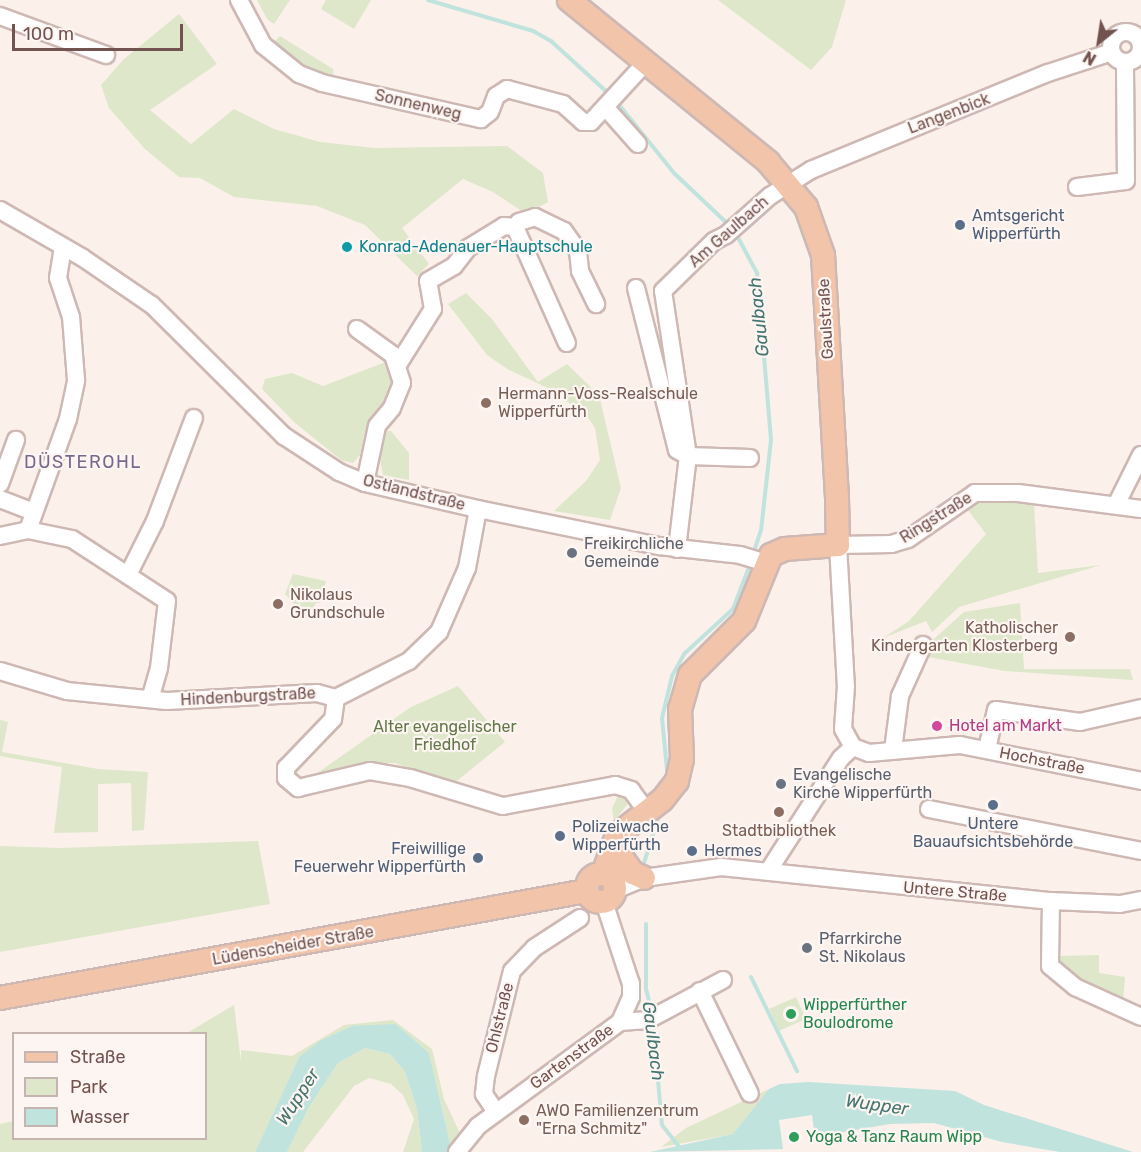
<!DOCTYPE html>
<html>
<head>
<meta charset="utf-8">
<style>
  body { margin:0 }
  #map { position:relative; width:1141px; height:1152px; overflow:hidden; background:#fbf0ea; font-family:Rubik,sans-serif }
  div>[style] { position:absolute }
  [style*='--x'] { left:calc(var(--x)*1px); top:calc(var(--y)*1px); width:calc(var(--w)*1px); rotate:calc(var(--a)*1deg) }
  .green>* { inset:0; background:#dee7ca; transform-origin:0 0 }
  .water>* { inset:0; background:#c0e3de }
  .stream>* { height:4px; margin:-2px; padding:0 2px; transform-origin:2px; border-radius:2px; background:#c0e3de }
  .roads { filter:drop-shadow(2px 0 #ceb8b4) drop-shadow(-2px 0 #ceb8b4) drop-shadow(0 2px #ceb8b4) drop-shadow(0 -2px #ceb8b4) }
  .minor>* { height:16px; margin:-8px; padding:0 8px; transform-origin:8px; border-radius:8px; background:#fff }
  .minor>.ring { margin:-8px; padding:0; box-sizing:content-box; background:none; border:16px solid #fff; border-radius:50% }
  .major>* { height:22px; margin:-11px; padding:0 11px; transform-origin:11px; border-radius:11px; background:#f2c4aa }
  .major>.ring { margin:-11px; padding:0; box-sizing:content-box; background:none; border:22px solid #f2c4aa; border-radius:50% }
  .dots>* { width:16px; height:16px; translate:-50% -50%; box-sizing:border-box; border:3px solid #fdf5f1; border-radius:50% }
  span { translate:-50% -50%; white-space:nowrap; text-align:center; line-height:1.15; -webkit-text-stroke:4.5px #fdf5f1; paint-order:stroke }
  .street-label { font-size:16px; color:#735350 }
  .service-label { font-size:16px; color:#4e5e75 }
  .left { translate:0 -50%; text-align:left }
  .right { translate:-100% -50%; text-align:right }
  .culture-label { font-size:16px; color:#0d838f }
  .education-label { font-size:16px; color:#785e54 }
  .worship-label { font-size:16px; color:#5b616d }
  .hotel-label { font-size:16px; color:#b23c85 }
  .park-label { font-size:16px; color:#637849 }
  .leisure-label { font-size:16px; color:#27864d }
  .water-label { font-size:18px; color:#457671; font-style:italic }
  .neighbourhood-label { font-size:18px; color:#78688e; letter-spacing:1.5px }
  .legend { position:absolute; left:12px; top:1032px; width:195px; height:108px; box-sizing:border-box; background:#fdf5f1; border:2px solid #c6b4b1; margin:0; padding:8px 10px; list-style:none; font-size:18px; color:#735350 }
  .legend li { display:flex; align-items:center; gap:12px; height:30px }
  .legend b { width:30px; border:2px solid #c6b4b1 }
  .north { position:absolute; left:1069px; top:12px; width:60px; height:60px; -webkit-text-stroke:4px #fdf5f1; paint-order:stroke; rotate:210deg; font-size:16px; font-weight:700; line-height:24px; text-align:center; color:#735350 }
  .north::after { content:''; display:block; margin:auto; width:21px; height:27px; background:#735350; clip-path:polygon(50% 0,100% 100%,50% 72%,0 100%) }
  .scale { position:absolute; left:12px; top:24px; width:171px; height:27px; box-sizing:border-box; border:3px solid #735350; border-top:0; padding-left:8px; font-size:18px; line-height:21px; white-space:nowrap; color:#735350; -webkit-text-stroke:4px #fdf5f1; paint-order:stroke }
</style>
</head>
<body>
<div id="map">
  <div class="green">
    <div style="clip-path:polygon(257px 0,290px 0,274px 24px,267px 19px)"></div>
    <div style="clip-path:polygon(326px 0,371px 0,354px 29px,321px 9px)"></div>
    <div style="clip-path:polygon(718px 0,846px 0,832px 47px,811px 70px)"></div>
    <div style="clip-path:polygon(179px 14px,217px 64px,150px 110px,191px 144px,234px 109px,274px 129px,320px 142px,375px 148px,507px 146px,543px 173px,548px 202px,526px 214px,493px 192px,463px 179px,402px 228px,429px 264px,417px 276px,365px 225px,317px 206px,234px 197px,200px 178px,179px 177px,145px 149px,109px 108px,101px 85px,124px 59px)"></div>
    <div style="clip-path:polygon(280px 36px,333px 69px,334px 79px,294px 63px,272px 44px)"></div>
    <div style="clip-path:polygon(466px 293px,492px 319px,538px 382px,567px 364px,599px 395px,621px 488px,610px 520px,554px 511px,586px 481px,600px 460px,595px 428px,587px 416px,550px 389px,509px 370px,487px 355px,448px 304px)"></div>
    <div style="clip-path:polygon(388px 361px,395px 382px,388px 401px,366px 428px,360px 455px,353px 463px,341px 460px,294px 422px,262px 389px,265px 379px,292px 373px,323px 386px)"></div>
    <div style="clip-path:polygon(384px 431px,391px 431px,409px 453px,409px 480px,383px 475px,379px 453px)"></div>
    <div style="clip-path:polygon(1004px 502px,1034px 504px,1038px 573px,1101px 565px,959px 607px,932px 632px,926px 621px,883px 638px,909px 621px,986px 534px,968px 510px,979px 503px)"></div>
    <div style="clip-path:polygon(293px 574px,326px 581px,320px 603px,316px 603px,306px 618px,285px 594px)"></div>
    <div style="clip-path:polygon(1020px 603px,1024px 669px,1130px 669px,1133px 680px,1005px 671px,928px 657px,926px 646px,964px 612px)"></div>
    <div style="clip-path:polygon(458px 686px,505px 742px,453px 784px,395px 763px,372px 763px,319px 778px,316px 774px,411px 707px)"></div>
    <div style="clip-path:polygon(0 720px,8px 722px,2px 752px,98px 769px,148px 772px,144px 830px,132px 831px,131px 783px,98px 784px,98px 832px,54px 833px,62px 767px,0 756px)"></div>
    <div style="clip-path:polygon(619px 794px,626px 797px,627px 805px,614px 821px,612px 808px)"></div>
    <div style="clip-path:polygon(258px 841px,270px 904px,0 952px,0 846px,60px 848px)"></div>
    <div style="clip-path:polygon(1099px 955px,1099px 973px,1125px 977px,1123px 1004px,1071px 977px,1060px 962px,1060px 956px)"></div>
    <div style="left:796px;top:997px;width:24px;height:29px;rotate:66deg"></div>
    <div style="clip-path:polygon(234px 1005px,241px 1062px,241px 1050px,292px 1056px,344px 1025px,393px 1020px,432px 1049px,444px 1099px,464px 1142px,452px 1152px,429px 1053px,396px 1024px,299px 1057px,255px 1152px,0 1152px,0 1124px,13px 1121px,14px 1138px,206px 1138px,206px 1034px,187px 1033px)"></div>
    <div style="clip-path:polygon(365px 1048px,390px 1054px,405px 1072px,417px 1109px,422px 1152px,403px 1152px,414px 1119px,403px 1095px,391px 1084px,369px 1078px,354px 1086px,303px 1152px,287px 1152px,309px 1107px,338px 1063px)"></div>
    <div style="clip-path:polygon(769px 1089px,734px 1134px,661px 1147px,686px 1128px)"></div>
  </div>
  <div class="water">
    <div style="clip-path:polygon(396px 1024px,429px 1053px,452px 1152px,422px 1152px,417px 1109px,405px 1072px,390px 1054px,365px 1048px,338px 1063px,309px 1107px,287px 1152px,255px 1152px,299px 1057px,320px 1041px,352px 1026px)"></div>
    <div style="clip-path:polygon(808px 1082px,955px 1091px,984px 1105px,1133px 1152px,1060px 1152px,1002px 1142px,934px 1123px,890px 1124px,815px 1137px,812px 1115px,779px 1120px,783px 1149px,650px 1152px,733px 1134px,769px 1089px,780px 1084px)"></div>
  </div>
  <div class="stream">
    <div style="--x:428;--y:0;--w:109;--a:16.4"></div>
    <div style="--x:533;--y:31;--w:21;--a:29"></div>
    <div style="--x:551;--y:41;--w:79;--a:42.4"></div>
    <div style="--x:616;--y:101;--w:94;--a:51.1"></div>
    <div style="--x:675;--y:174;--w:76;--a:43.4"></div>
    <div style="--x:735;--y:232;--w:47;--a:61.8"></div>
    <div style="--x:757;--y:273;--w:168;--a:85.2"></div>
    <div style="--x:771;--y:440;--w:91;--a:96.3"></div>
    <div style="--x:761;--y:530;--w:26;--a:108"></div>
    <div style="--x:667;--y:770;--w:52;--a:-95.5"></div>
    <div style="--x:662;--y:718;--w:43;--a:-76.6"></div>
    <div style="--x:672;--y:676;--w:25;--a:-61"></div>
    <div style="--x:684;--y:654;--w:67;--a:-42.6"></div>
    <div style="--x:733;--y:609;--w:50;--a:-69"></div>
    <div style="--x:644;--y:863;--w:47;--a:-72.7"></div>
    <div style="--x:646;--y:924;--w:65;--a:90"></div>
    <div style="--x:646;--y:989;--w:25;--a:76"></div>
    <div style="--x:751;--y:977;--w:105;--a:63.9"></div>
    <div style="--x:653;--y:1023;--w:102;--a:85"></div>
    <div style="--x:662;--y:1125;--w:28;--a:52"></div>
  </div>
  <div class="roads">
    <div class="minor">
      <div style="--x:239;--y:0;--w:51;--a:61.9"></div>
      <div style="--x:263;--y:45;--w:46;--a:38.9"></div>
      <div style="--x:299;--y:74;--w:25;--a:21"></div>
      <div style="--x:322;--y:83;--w:163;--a:12.8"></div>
      <div style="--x:481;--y:119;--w:11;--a:-38"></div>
      <div style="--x:490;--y:112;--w:17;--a:-69"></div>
      <div style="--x:496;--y:96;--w:13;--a:-32"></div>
      <div style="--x:507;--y:89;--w:58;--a:15"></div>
      <div style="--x:563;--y:104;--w:27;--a:42"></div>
      <div style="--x:583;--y:122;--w:8;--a:0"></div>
      <div style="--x:591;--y:122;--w:83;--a:-47.4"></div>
      <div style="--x:0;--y:16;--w:113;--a:20.2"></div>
      <div class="ring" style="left:1111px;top:32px;width:14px;height:14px"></div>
      <div style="--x:606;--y:108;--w:48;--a:48.4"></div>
      <div style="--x:1077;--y:187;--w:49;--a:-7"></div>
      <div style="--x:1126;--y:181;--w:119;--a:-90.5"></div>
      <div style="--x:0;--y:210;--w:96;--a:30"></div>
      <div style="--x:83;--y:258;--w:83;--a:34.3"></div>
      <div style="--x:152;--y:305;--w:186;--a:44.8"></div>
      <div style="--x:284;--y:436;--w:66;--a:33.2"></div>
      <div style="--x:339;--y:472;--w:28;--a:23"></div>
      <div style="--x:365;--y:483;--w:116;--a:13"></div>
      <div style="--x:478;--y:509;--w:185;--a:11.6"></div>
      <div style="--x:659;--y:546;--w:81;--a:6.3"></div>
      <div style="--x:740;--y:555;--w:27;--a:17"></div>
      <div style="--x:515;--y:227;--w:6;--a:-51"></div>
      <div style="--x:519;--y:222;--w:17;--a:-17"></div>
      <div style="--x:535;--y:217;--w:32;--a:26"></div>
      <div style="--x:564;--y:231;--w:24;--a:55"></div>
      <div style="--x:578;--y:251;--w:20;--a:84"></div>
      <div style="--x:580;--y:271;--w:37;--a:64"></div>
      <div style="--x:636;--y:288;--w:167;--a:75.8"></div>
      <div style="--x:677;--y:450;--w:13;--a:29"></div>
      <div style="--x:688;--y:456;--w:62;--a:1.8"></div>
      <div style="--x:357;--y:329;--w:44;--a:35.8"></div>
      <div style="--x:393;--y:355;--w:29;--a:72"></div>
      <div style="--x:402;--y:383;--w:27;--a:112"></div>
      <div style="--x:392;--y:408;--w:23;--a:130"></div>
      <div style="--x:377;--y:426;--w:58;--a:101.9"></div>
      <div style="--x:399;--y:363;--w:64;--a:-57.8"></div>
      <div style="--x:433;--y:309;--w:28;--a:-100"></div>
      <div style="--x:428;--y:281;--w:30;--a:-30"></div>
      <div style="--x:454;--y:266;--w:23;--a:-52"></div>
      <div style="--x:468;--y:248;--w:42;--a:-31.4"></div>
      <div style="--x:504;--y:226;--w:11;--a:5"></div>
      <div style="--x:515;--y:227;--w:127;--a:65.9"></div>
      <div style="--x:0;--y:484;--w:47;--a:-70"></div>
      <div style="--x:0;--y:499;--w:34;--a:21"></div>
      <div style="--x:1116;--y:505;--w:56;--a:-63.4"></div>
      <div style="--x:1141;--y:509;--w:124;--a:-172.6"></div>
      <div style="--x:1018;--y:493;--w:43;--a:180"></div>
      <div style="--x:975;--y:493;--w:81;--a:145.5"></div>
      <div style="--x:908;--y:539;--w:17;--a:163"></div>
      <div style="--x:892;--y:544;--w:54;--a:178.9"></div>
      <div style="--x:838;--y:545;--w:141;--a:86.8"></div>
      <div style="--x:846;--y:686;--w:43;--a:94"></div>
      <div style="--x:843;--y:729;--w:21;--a:61"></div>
      <div style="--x:853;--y:747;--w:17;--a:21"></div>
      <div style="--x:869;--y:753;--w:91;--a:-5"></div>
      <div style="--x:960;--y:745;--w:185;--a:11.2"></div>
      <div style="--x:28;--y:530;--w:118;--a:-70.2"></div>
      <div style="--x:68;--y:419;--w:40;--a:-78"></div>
      <div style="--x:76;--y:380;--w:63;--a:-94.5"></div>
      <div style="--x:71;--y:317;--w:41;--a:-108.4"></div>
      <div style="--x:58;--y:278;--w:31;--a:-81"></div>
      <div style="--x:0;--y:536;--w:29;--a:-12"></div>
      <div style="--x:28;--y:530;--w:45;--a:11.6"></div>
      <div style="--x:72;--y:539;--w:113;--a:33.1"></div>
      <div style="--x:167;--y:601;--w:67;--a:96.8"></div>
      <div style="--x:159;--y:668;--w:32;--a:106"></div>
      <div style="--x:677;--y:549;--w:94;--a:-83.3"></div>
      <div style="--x:688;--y:456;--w:167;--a:-98.6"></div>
      <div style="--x:663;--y:291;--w:71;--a:-44.4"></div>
      <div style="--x:714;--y:241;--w:13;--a:-27"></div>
      <div style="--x:726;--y:235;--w:59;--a:-41.6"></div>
      <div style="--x:770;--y:196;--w:49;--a:-32.4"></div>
      <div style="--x:811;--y:170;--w:256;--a:-22.3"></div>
      <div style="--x:1048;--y:73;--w:67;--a:-18.2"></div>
      <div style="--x:128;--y:575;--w:60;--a:-63.4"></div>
      <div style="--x:155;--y:521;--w:110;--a:-69.3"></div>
      <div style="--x:0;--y:671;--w:70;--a:16.6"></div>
      <div style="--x:67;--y:691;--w:100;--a:5.7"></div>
      <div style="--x:167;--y:701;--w:150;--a:-3.1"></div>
      <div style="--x:317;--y:693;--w:20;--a:15"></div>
      <div style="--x:336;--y:698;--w:21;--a:98"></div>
      <div style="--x:333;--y:719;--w:68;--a:133.8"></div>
      <div style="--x:286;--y:768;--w:10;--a:90"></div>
      <div style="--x:286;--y:778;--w:16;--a:40"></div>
      <div style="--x:298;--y:788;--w:74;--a:-13.3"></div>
      <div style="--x:370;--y:771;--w:41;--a:9.9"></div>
      <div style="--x:410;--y:778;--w:97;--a:16.8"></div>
      <div style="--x:503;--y:806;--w:114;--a:-10.6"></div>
      <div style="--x:615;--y:785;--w:17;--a:17"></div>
      <div style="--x:631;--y:790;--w:26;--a:54"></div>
      <div style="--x:336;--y:698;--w:82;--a:-26.9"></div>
      <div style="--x:409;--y:661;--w:42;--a:-44"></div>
      <div style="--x:439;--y:632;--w:70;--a:-66.4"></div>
      <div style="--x:467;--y:568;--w:60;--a:-79.4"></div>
      <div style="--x:987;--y:749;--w:40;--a:-77"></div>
      <div style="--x:996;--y:710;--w:85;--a:8.1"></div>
      <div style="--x:1080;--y:722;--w:63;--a:-12.9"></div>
      <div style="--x:893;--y:750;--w:54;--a:-82.6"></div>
      <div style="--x:900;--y:696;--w:56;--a:-65.7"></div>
      <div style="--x:929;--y:809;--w:216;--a:11.2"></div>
      <div style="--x:769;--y:870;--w:133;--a:-57.3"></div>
      <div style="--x:841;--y:758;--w:16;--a:-43"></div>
      <div style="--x:615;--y:890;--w:31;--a:-22"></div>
      <div style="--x:644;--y:878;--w:78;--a:-8.1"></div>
      <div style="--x:721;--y:867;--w:332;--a:5.9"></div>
      <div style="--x:1051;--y:901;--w:69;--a:2.5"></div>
      <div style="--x:1120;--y:904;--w:21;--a:-11"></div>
      <div style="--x:1051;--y:901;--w:65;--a:90.9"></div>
      <div style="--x:1050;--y:966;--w:33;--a:40"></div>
      <div style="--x:1075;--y:987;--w:72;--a:24.4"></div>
      <div style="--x:700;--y:991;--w:114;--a:64.1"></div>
      <div style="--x:620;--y:1022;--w:28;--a:-4"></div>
      <div style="--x:648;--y:1020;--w:85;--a:-28.1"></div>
      <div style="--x:496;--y:1112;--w:22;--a:-124"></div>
      <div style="--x:484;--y:1094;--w:18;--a:-84"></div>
      <div style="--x:486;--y:1076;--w:108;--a:-76.1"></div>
      <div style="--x:512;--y:971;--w:32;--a:-46"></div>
      <div style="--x:534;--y:948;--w:55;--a:-33.1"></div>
      <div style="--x:457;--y:1152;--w:33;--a:-51"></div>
      <div style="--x:478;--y:1126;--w:176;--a:-36.2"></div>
      <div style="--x:620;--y:1022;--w:27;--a:-66"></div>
      <div style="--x:631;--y:997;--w:13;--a:-90"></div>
      <div style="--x:631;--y:984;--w:86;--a:-108.2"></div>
    </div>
    <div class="major">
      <div style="--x:569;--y:0;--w:257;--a:39.1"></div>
      <div style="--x:768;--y:162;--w:59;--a:49.8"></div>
      <div style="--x:806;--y:207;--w:51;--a:70.5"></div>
      <div style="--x:823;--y:255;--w:244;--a:86.7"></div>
      <div style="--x:837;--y:499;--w:46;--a:88.8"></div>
      <div style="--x:838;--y:545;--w:53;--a:175.7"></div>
      <div style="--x:785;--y:549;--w:15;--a:157"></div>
      <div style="--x:771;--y:555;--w:71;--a:112.2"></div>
      <div style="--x:744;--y:621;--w:76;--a:135"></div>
      <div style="--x:690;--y:675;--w:35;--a:106"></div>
      <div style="--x:680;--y:709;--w:50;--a:87.7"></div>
      <div style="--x:682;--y:759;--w:23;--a:103"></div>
      <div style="--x:677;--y:781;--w:24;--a:128"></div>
      <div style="--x:662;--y:800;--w:57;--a:142.1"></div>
      <div style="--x:617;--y:835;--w:41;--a:109.7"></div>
      <div style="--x:617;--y:835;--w:24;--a:78"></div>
      <div style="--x:622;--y:858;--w:19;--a:54"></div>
      <div style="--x:633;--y:873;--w:12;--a:24"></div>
      <div class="ring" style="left:587px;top:874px;width:6px;height:6px"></div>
      <div style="--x:0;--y:998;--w:596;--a:-10.35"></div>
    </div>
  </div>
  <div class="dots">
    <div style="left:960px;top:225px;background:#5c6f8a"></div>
    <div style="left:347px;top:247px;background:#0f9aa8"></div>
    <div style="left:486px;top:403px;background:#8d6e63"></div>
    <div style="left:572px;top:553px;background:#6b7280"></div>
    <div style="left:278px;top:604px;background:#8d6e63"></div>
    <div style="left:1070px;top:637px;background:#8d6e63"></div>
    <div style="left:937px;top:726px;background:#d1479c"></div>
    <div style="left:781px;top:784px;background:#6b7280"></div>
    <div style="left:993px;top:805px;background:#5c6f8a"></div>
    <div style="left:779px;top:812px;background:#8d6e63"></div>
    <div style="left:560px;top:836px;background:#5c6f8a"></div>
    <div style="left:692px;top:851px;background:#5c6f8a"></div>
    <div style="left:478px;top:858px;background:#5c6f8a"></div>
    <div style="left:807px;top:948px;background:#6b7280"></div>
    <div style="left:791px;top:1014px;background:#2e9e5b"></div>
    <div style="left:524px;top:1120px;background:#8d6e63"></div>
    <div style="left:794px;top:1137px;background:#2e9e5b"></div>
  </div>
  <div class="street-label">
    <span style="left:418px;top:105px;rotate:13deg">Sonnenweg</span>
    <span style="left:949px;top:114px;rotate:-21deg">Langenbick</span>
    <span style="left:729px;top:232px;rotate:-41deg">Am Gaulbach</span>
    <span style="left:826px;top:319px;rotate:-93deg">Gaulstraße</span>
    <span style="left:414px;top:493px;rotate:14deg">Ostlandstraße</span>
    <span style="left:936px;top:518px;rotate:-32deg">Ringstraße</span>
    <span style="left:248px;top:697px;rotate:-3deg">Hindenburgstraße</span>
    <span style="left:1042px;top:761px;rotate:11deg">Hochstraße</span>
    <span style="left:955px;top:892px;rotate:5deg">Untere Straße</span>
    <span style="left:293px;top:946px;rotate:-10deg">Lüdenscheider Straße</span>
    <span style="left:500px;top:1018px;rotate:-76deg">Ohlstraße</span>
    <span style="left:572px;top:1057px;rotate:-36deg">Gartenstraße</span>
  </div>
  <div class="service-label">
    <span class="left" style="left:972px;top:225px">Amtsgericht<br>Wipperfürth</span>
    <span style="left:993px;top:833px">Untere<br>Bauaufsichtsbehörde</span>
    <span class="left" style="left:572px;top:836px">Polizeiwache<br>Wipperfürth</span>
    <span class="right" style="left:466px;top:858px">Freiwillige<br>Feuerwehr Wipperfürth</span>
    <span class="left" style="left:704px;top:851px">Hermes</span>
  </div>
  <div class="culture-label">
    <span class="left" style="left:359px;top:247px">Konrad-Adenauer-Hauptschule</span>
  </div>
  <div class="education-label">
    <span class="left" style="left:498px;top:403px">Hermann-Voss-Realschule<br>Wipperfürth</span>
    <span class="left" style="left:290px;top:604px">Nikolaus<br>Grundschule</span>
    <span class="right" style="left:1058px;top:637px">Katholischer<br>Kindergarten Klosterberg</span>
    <span style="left:779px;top:831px">Stadtbibliothek</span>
    <span class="left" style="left:536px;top:1120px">AWO Familienzentrum<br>"Erna Schmitz"</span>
  </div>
  <div class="worship-label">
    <span class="left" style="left:584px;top:553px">Freikirchliche<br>Gemeinde</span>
    <span class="left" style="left:793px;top:784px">Evangelische<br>Kirche Wipperfürth</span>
    <span class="left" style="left:819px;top:948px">Pfarrkirche<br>St. Nikolaus</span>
  </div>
  <div class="hotel-label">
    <span class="left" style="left:949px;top:726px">Hotel am Markt</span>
  </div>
  <div class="park-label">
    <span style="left:445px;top:736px">Alter evangelischer<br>Friedhof</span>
  </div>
  <div class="leisure-label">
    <span class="left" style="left:803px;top:1014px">Wipperfürther<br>Boulodrome</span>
    <span class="left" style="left:806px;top:1137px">Yoga &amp; Tanz Raum Wipp</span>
  </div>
  <div class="water-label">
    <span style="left:759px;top:317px;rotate:-96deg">Gaulbach</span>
    <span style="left:653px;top:1041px;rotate:83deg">Gaulbach</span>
    <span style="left:298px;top:1097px;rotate:-57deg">Wupper</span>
    <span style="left:877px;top:1105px;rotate:8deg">Wupper</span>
  </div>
  <div class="neighbourhood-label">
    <span style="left:83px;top:462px">DÜSTEROHL</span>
  </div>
  <ul class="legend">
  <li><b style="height:8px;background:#f2c4aa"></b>Straße</li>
  <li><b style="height:16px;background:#dee7ca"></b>Park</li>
  <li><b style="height:16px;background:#c0e3de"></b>Wasser</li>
  </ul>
  <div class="north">N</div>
  <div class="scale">100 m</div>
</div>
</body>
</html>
